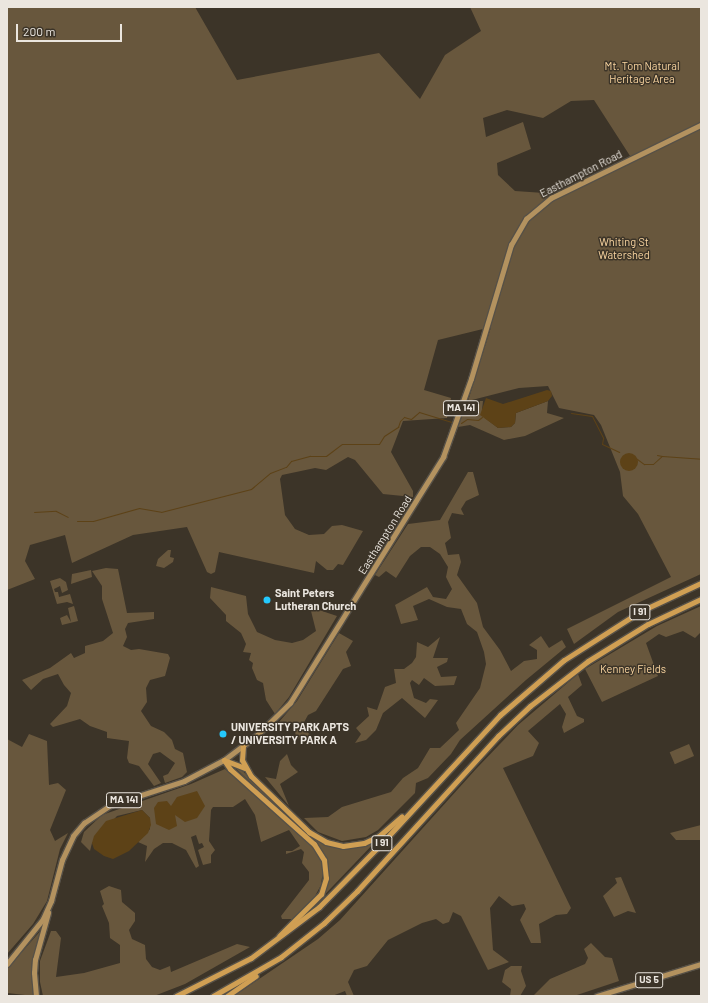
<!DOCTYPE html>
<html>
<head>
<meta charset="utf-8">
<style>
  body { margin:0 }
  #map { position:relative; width:708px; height:1003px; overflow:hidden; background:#3c3428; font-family:Barlow,sans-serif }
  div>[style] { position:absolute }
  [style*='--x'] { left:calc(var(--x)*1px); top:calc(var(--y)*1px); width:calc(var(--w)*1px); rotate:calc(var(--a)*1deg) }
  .green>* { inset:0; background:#68573d; transform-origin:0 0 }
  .water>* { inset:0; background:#5d4217 }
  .round { border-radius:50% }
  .stream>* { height:1px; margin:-0.5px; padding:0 0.5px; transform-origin:0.5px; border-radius:0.5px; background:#5d4217 }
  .roads { filter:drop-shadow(1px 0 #575147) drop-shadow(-1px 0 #575147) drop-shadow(0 1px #575147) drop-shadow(0 -1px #575147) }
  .major>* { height:4.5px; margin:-2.25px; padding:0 2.25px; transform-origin:2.25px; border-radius:2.25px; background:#b3925f }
  .highway>* { height:5px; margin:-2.5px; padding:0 2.5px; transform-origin:2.5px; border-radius:2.5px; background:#d09f53 }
  .dots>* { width:11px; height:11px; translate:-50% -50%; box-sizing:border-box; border:2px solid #3c3428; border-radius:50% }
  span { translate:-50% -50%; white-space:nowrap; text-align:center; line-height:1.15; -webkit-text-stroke:3px #3c3428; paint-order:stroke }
  .shield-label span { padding:1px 3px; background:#3c3428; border:1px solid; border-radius:3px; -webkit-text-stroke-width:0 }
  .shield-label { font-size:10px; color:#ebe6df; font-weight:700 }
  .park-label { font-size:11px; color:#fbd6a1 }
  .street-label { font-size:11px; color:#ebe6df }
  .poi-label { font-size:11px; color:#ebe6df; font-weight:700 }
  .left { translate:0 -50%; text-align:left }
  .frame { position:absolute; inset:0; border:8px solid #ebe6df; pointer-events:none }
  .scale { position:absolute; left:16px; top:24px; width:106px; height:18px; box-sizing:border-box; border:2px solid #ebe6df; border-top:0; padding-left:5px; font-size:12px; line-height:14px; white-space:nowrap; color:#ebe6df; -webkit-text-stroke:3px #3c3428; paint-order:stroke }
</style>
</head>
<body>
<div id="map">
  <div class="green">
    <div style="clip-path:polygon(evenodd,7px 7px,195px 7px,237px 80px,379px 53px,420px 99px,445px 55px,481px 31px,470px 7px,701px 7px,701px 574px,618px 612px,574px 644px,567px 629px,671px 577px,638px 514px,623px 496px,620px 472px,601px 425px,594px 415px,559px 408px,548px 386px,519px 388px,468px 401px,491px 327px,438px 340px,424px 390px,451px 398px,447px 418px,403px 421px,391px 452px,413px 491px,413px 497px,383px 494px,355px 460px,348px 457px,326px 470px,315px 468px,282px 475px,280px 479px,285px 515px,295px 529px,309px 535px,324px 534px,332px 526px,342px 525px,363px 531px,343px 565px,338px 564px,333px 570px,327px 570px,316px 561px,314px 573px,219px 552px,215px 572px,211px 574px,207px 572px,187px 527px,133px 535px,72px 563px,65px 535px,30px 545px,25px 561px,35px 579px,7px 590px,7px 7px,594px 100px,632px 159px,559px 194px,515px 191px,498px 175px,497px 163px,531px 149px,523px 122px,486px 137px,483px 118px,507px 110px,543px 118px,571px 101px,594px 100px)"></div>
    <div style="clip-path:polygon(480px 401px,483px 401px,482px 410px,485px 418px,498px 428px,511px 427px,515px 423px,516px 413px,548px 401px,547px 413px,564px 418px,525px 436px,504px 440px,470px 425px,458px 427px,463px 413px,478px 410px)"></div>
    <div style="clip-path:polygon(468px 472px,473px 472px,479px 495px,466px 501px,461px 509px,464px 515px,452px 513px,448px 522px,451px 538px,445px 543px,448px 555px,459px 554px,461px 562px,457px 575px,477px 603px,483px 627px,500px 650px,511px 671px,524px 661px,537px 659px,537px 650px,529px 645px,541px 636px,549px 648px,562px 640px,566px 647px,526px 680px,460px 740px,451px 754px,428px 778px,416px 783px,415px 793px,378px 830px,366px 837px,342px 841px,318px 832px,304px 818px,328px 817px,342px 807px,391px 792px,403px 778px,418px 768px,430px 748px,440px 748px,459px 730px,456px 723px,480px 688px,486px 664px,484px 652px,477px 632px,467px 624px,461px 609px,447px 607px,429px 599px,413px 606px,418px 620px,401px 624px,395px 605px,427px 587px,433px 597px,446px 599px,452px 589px,446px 577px,448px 567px,440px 554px,430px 547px,421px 547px,410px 556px,396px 578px,386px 571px,379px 577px,375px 575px,408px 524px,440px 520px)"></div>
    <div style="clip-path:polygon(168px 550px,171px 550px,170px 557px,174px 558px,173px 562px,164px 568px,156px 566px,158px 559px)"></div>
    <div style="clip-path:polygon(106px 568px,118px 569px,127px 613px,154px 612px,154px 619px,128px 623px,125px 629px,127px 637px,123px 646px,131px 650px,139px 649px,168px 654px,170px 658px,165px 676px,150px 680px,146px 688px,147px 702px,141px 711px,151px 726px,164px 732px,172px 740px,175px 749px,183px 753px,187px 772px,182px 777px,165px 783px,163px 776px,168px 774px,175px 763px,160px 752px,153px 754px,148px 764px,161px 783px,154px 786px,139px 766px,129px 763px,127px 758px,129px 741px,107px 738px,107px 732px,90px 726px,80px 719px,53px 727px,50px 724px,67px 706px,71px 693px,64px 685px,58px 674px,43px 679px,31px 690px,22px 680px,50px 668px,71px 653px,74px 658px,85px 653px,85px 646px,103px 641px,113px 633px,102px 599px,102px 586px,92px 571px)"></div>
    <div style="clip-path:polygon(91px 570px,92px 577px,71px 584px,72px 574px)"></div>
    <div style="clip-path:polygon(60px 578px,66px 582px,68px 590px,62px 593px,60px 586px,54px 589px,55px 592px,58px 592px,59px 597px,70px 594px,73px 604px,67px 602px,57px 604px,50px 581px)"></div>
    <div style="clip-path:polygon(211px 587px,246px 596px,248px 614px,257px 632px,275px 640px,292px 643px,303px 640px,316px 631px,310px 607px,337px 616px,289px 697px,275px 714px,266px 700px,263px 683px,257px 680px,252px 668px,253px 663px,249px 660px,251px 653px,243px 652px,246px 644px,241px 633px,226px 621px,226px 615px,210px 598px)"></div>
    <div style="clip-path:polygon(74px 606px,78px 621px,62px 625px,60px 618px,67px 615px,71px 622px,68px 608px)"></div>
    <div style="clip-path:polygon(701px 606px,701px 632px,695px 638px,683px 631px,666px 637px,659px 634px,646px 643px,658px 676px,602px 702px,585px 669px,657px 626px)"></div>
    <div style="clip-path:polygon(339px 633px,353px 641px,346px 652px,351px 666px,343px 669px,316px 711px,308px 715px,302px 726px,310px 735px,309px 739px,303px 736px,297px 739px,292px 722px,279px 722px,297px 701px)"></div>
    <div style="clip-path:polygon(440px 637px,433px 658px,448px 658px,447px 662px,437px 667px,441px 677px,457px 676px,454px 685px,435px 686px,424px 678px,419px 685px,412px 680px,410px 683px,414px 698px,426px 703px,430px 699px,438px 700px,425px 718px,402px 698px,383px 713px,376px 730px,366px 740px,355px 743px,361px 734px,356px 728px,369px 716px,367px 707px,377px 710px,385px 687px,396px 683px,394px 669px,404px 669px,412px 663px,416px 657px,417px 642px,428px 647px)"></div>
    <div style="clip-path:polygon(578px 674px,582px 685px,568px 697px,577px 716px,584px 719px,584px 722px,564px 733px,562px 727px,566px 714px,560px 704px,528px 731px,539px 743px,533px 756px,503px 768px,571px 908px,567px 914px,556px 915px,539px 924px,541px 943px,531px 943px,520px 920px,526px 909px,524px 904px,512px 906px,499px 896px,490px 908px,493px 950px,509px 962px,488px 970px,461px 916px,453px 912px,449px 922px,443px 924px,436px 919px,422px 923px,388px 940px,367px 966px,354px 970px,348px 982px,354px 996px,347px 996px,345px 991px,332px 996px,234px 996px,318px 939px,340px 920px,476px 769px,518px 725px)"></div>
    <div style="clip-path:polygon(29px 734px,47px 741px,49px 785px,58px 783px,66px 790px,50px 830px,55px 841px,68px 833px,60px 849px,47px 901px,33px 924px,7px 954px,7px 739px,22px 747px)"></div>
    <div style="left:689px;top:744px;width:13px;height:21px;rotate:67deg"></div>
    <div style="clip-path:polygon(287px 754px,291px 765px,298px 772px,280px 784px,289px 806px,265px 777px,276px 779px,280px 761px)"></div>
    <div style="clip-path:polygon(229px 762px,237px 766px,316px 839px,344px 848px,376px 841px,312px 908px,324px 893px,327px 882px,328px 867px,322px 851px)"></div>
    <div style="clip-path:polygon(225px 769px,315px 849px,321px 859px,323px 870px,321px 885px,315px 896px,292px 919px,282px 919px,281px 916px,309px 880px,309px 872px,302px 863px,304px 852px,301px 849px,286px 854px,286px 851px,292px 851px,300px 846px,289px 830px,261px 842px,255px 815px,245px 799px,233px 807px,213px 807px,211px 810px,209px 841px,215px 850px,211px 855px,211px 863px,203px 865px,198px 850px,204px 847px,202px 843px,199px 844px,196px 835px,191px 837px,199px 866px,196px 868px,186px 850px,172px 843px,163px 843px,154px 849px,145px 862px,147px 846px,138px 842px,150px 829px,150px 818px,142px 810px,117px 816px,92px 843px,90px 851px,81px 842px,84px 832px,102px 815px,191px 784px)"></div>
    <div style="clip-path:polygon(701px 825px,701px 840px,676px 840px,670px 833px)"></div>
    <div style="clip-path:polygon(621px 877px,636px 913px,628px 911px,614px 917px,603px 896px,617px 883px,615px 878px)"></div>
    <div style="clip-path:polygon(109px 886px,121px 890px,122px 902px,135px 913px,135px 921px,129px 930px,132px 939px,145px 945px,146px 959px,152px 967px,160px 970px,170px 966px,171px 972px,237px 944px,250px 947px,185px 984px,154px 996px,43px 996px,40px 982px,40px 961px,51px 931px,56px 931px,61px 938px,56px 977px,84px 973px,120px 963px,120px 945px,110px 938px,109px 923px,102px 906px,104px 904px,100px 891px)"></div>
    <div style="clip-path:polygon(43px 928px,32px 966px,34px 996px,7px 993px,7px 969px)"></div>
    <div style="clip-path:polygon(591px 943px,605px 957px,612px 958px,619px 981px,574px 996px,533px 996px,550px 979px,585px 964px,588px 958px,584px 949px)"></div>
    <div style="clip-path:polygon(511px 966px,522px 966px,521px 971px,526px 986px,520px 996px,510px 996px,511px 989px,502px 982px,505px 970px)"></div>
  </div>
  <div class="water">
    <div style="clip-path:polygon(547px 390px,551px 391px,552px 396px,548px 401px,516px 413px,515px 423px,511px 427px,498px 428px,480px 415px,486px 398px,503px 404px)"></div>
    <div class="round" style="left:620px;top:453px;width:18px;height:18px"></div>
    <div style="clip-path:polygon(197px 791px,205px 806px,197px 818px,185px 822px,175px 815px,177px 826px,169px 830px,156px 824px,154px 808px,158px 802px,167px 801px,171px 806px,177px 797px)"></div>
    <div style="clip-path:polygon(142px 810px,150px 818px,151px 825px,148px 833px,129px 851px,113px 859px,104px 856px,94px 849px,92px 843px,94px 836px,106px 821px)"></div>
  </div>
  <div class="stream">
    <div style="--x:571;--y:413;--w:21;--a:8"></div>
    <div style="--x:592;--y:416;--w:25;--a:63"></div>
    <div style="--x:603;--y:438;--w:6;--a:99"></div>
    <div style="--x:602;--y:444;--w:19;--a:25"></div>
    <div style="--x:461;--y:423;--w:7;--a:-34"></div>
    <div style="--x:467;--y:419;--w:11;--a:5"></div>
    <div style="--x:478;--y:420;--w:5;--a:-37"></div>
    <div style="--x:657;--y:455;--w:5;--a:11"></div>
    <div style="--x:637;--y:459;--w:9;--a:36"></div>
    <div style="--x:644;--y:464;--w:9;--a:0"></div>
    <div style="--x:653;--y:464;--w:12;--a:-42"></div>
    <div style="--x:662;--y:456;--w:39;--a:4"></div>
    <div style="--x:34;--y:512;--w:22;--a:-3"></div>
    <div style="--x:56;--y:511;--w:13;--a:27"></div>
    <div style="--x:77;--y:521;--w:16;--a:0"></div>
    <div style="--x:93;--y:521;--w:48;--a:-15.8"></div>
    <div style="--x:139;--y:508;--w:22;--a:10"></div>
    <div style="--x:161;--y:512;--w:93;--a:-14.3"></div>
    <div style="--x:251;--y:489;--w:25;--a:-40"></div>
    <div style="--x:270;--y:473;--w:17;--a:-21"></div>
    <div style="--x:286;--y:467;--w:8;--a:-50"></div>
    <div style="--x:291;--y:461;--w:20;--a:-15"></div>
    <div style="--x:310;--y:456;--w:16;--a:0"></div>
    <div style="--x:326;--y:456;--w:20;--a:-37"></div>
    <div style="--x:342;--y:444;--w:37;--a:0"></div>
    <div style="--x:379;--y:444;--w:9;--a:-58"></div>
    <div style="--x:384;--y:436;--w:17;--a:-33"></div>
    <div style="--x:398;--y:427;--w:6;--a:-72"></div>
    <div style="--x:400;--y:421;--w:6;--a:-45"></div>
    <div style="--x:404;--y:417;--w:7;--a:16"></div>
    <div style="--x:411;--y:419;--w:11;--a:-41"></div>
    <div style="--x:419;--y:412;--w:34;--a:17"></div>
  </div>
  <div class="roads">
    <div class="major">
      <div style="--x:7;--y:964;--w:58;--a:-51.3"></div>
      <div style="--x:43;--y:919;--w:20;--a:-66"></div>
      <div style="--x:51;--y:901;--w:42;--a:-75"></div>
      <div style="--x:62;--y:860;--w:26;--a:-65"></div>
      <div style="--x:73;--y:836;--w:17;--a:-50"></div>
      <div style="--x:84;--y:823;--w:32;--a:-34"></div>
      <div style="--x:111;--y:805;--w:77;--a:-18.2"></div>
      <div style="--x:184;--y:781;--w:45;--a:-27.7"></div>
      <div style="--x:224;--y:760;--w:41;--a:-37.1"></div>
      <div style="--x:257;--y:735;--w:46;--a:-44.1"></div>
      <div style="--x:290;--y:703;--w:290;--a:-58.1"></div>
      <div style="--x:443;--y:457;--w:83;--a:-70.3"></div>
      <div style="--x:471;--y:379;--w:140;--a:-73.4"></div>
      <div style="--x:511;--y:245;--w:30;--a:-60"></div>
      <div style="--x:526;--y:219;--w:33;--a:-40"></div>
      <div style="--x:551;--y:198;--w:167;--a:-26"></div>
      <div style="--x:36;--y:996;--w:23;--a:-95"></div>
      <div style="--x:34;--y:973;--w:13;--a:-86"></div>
      <div style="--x:35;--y:960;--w:49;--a:-74.5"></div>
      <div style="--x:597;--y:996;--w:109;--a:-17.1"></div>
    </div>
    <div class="highway">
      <div style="--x:243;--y:746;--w:14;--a:94"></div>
      <div style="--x:242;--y:760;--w:18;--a:61"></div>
      <div style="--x:251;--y:776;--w:81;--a:44"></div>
      <div style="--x:309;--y:832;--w:20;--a:30"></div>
      <div style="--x:326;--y:842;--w:17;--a:13"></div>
      <div style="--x:343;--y:846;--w:21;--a:-8"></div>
      <div style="--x:364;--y:843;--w:17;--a:-25"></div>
      <div style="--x:379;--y:836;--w:30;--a:-41"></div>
      <div style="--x:224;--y:760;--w:11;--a:56"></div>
      <div style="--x:230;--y:769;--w:113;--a:41.8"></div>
      <div style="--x:314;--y:844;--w:19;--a:58"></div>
      <div style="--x:324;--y:860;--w:18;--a:84"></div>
      <div style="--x:326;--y:878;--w:17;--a:107"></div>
      <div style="--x:321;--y:894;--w:59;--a:135"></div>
      <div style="--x:224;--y:760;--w:22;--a:21"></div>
      <div style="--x:176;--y:996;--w:84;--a:-26.9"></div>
      <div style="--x:251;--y:958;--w:85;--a:-36.9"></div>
      <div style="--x:319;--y:907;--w:88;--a:-45.5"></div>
      <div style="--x:381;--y:844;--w:176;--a:-47.3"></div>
      <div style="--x:500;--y:715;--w:84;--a:-40.7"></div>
      <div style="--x:564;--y:660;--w:91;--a:-32.5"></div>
      <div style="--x:641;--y:611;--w:66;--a:-25"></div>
      <div style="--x:213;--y:996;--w:78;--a:-29.8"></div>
      <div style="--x:281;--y:957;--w:55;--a:-38.3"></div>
      <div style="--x:324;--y:923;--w:46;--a:-44.1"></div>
      <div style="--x:357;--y:891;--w:210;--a:-47.7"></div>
      <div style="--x:498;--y:736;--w:44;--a:-43.2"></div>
      <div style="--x:530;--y:706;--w:73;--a:-37.8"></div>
      <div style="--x:588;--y:661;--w:70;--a:-31.7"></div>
      <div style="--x:648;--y:624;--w:59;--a:-25.3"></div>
      <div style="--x:227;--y:996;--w:35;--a:-35"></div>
    </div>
  </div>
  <div class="dots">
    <div style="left:267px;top:600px;background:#24c9fe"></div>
    <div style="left:223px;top:734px;background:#24c9fe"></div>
  </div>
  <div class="shield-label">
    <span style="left:461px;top:408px">MA 141</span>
    <span style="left:640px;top:612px">I 91</span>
    <span style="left:124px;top:800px">MA 141</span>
    <span style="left:382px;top:843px">I 91</span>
    <span style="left:649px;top:980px">US 5</span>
  </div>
  <div class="park-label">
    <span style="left:642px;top:73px">Mt. Tom Natural<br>Heritage Area</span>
    <span style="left:624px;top:249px">Whiting St<br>Watershed</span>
    <span style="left:633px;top:669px">Kenney Fields</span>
  </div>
  <div class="street-label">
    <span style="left:581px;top:174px;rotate:-27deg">Easthampton Road</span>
    <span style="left:385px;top:535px;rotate:-58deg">Easthampton Road</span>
  </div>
  <div class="poi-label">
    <span class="left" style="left:275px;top:600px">Saint Peters<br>Lutheran Church</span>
    <span class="left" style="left:231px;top:734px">UNIVERSITY PARK APTS<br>/ UNIVERSITY PARK A</span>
  </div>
  <div class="frame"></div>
  <div class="scale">200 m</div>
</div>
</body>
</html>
